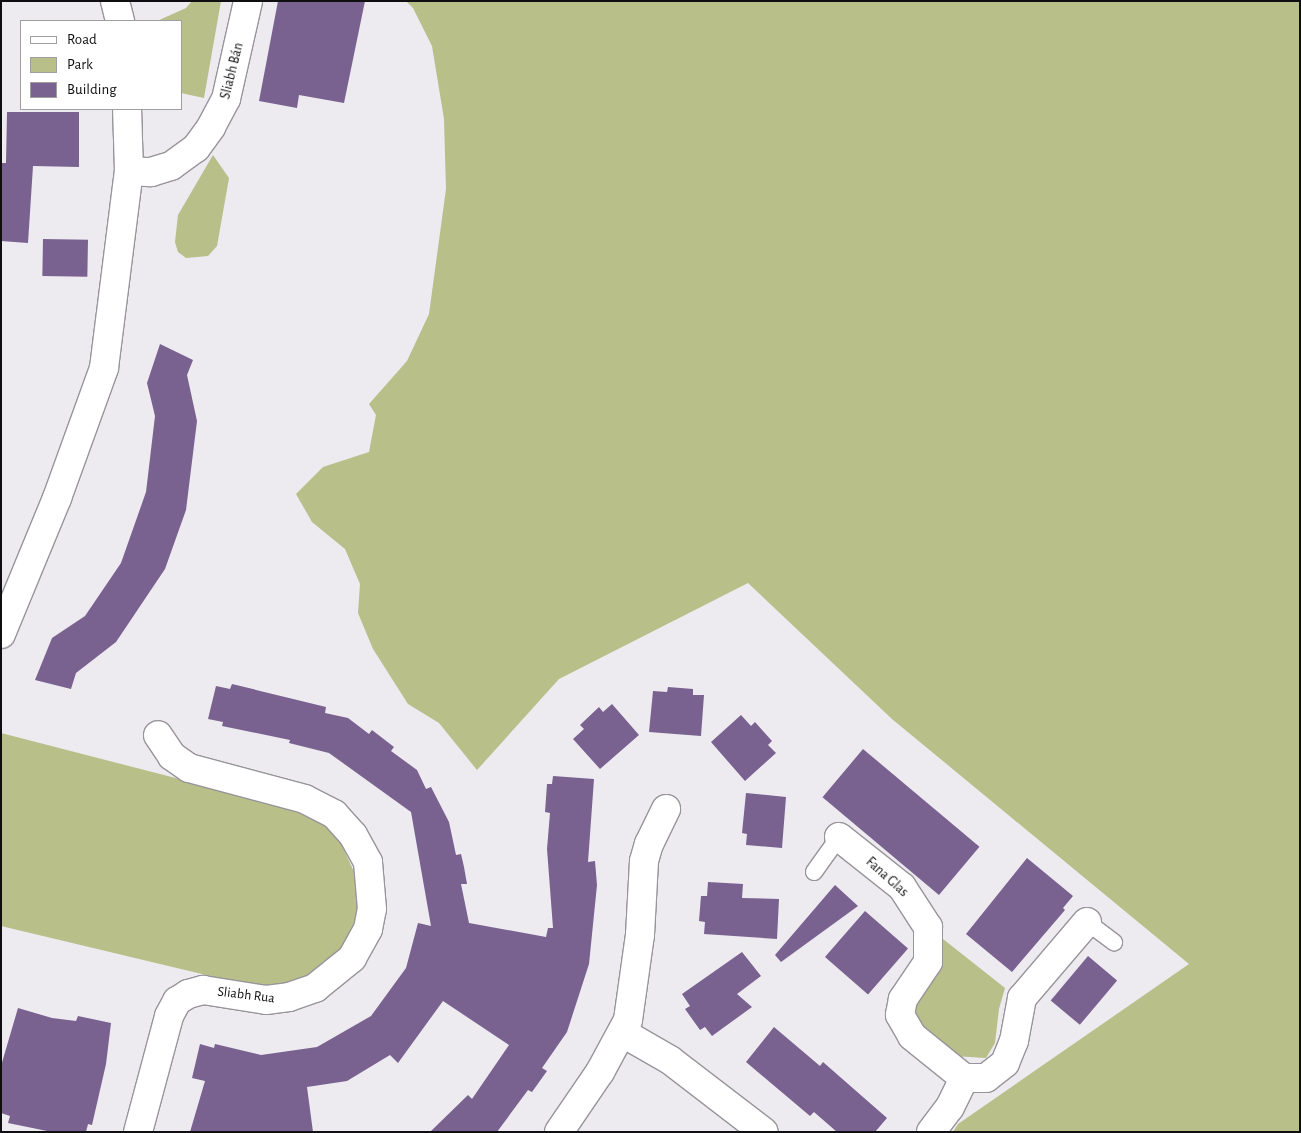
<!DOCTYPE html>
<html>
<head>
<meta charset="utf-8">
<style>
  body { margin:0 }
  #map { position:relative; width:1301px; height:1133px; overflow:hidden; background:#edeaf0; font-family:"Alegreya Sans",sans-serif }
  div>[style] { position:absolute }
  [style*='--x'] { left:calc(var(--x)*1px); top:calc(var(--y)*1px); width:calc(var(--w)*1px); rotate:calc(var(--a)*1deg) }
  .green>* { inset:0; background:#b8bf88 }
  .building>* { inset:0; background:#796190; transform-origin:0 0 }
  .roads { filter:drop-shadow(1px 0 #97949a) drop-shadow(-1px 0 #97949a) drop-shadow(0 1px #97949a) drop-shadow(0 -1px #97949a) }
  .lane>* { height:16px; margin:-8px; padding:0 8px; transform-origin:8px; border-radius:8px; background:#fff }
  .street>* { height:28px; margin:-14px; padding:0 14px; transform-origin:14px; border-radius:14px; background:#fff }
  span { translate:-50% -50%; white-space:nowrap; text-align:center; line-height:1.15; -webkit-text-stroke:4px #fff; paint-order:stroke }
  .street-label { font-size:14px; color:#0f0e11 }
  .frame { position:absolute; inset:0; border:2px solid #0f0e11; pointer-events:none }
  .legend { position:absolute; left:20px; top:20px; width:162px; height:90px; box-sizing:border-box; background:#fff; border:1px solid #9f9fa0; margin:0; padding:6px 9px; list-style:none; font-size:15px; color:#0f0e11 }
  .legend li { display:flex; align-items:center; gap:10px; height:25px }
  .legend b { width:25px; border:1px solid #9f9fa0 }
</style>
</head>
<body>
<div id="map">
  <div class="green">
    <div style="clip-path:polygon(192px 1px,221px 1px,204px 98px,181px 93px,181px 21px,157px 21px,186px 8px)"></div>
    <div style="clip-path:polygon(406px 1px,1300px 1px,1300px 1132px,953px 1132px,958px 1124px,1189px 964px,892px 719px,748px 583px,559px 679px,477px 770px,439px 723px,408px 704px,373px 649px,358px 613px,360px 584px,345px 549px,312px 522px,296px 494px,323px 467px,369px 452px,376px 415px,369px 404px,407px 361px,429px 314px,446px 189px,444px 119px,432px 46px,413px 8px)"></div>
    <div style="clip-path:polygon(213px 155px,229px 178px,217px 246px,208px 256px,186px 258px,178px 252px,175px 242px,178px 215px)"></div>
    <div style="clip-path:polygon(1px 733px,307px 812px,338px 837px,356px 876px,357px 911px,349px 939px,332px 960px,306px 977px,278px 985px,248px 985px,1px 926px)"></div>
    <div style="clip-path:polygon(943px 939px,1005px 988px,999px 1009px,995px 1043px,986px 1058px,953px 1056px,916px 1025px,912px 1003px,938px 966px)"></div>
  </div>
  <div class="building">
    <div style="clip-path:polygon(278px 1px,365px 1px,344px 103px,299px 95px,297px 108px,259px 101px)"></div>
    <div style="clip-path:polygon(7px 112px,79px 112px,79px 167px,33px 166px,28px 243px,1px 241px,1px 163px,6px 163px)"></div>
    <div style="left:43px;top:239px;width:45px;height:37px;rotate:1deg"></div>
    <div style="clip-path:polygon(160px 344px,193px 360px,187px 375px,197px 421px,186px 510px,165px 569px,116px 642px,76px 673px,71px 689px,35px 680px,52px 638px,85px 616px,121px 563px,146px 492px,155px 416px,147px 383px)"></div>
    <div style="clip-path:polygon(232px 684px,326px 707px,325px 713px,348px 718px,369px 734px,372px 730px,394px 747px,391px 751px,417px 770px,426px 789px,431px 787px,449px 822px,456px 855px,461px 854px,464px 867px,467px 884px,461px 884px,469px 923px,546px 937px,548px 928px,553px 928px,547px 849px,550px 813px,545px 812px,547px 784px,552px 784px,553px 776px,594px 779px,588px 862px,595px 861px,597px 885px,589px 964px,567px 1032px,542px 1068px,547px 1071px,532px 1092px,528px 1090px,497px 1132px,430px 1132px,468px 1095px,472px 1099px,509px 1045px,443px 1001px,398px 1063px,390px 1055px,347px 1081px,307px 1087px,313px 1132px,190px 1132px,205px 1081px,192px 1078px,200px 1044px,214px 1048px,215px 1044px,261px 1055px,317px 1047px,371px 1016px,406px 968px,418px 923px,431px 926px,411px 812px,329px 753px,289px 743px,290px 740px,222px 726px,223px 722px,208px 719px,216px 686px,230px 689px)"></div>
    <div style="clip-path:polygon(668px 687px,693px 689px,693px 695px,704px 695px,701px 736px,649px 732px,653px 691px,667px 692px)"></div>
    <div style="clip-path:polygon(612px 704px,639px 735px,600px 769px,573px 739px,584px 729px,580px 725px,599px 707px,603px 712px)"></div>
    <div style="clip-path:polygon(741px 715px,751px 726px,755px 722px,763px 731px,772px 741px,768px 745px,776px 753px,745px 781px,711px 742px)"></div>
    <div style="left:863px;top:749px;width:152px;height:63px;rotate:40deg"></div>
    <div style="clip-path:polygon(746px 793px,786px 797px,782px 848px,746px 845px,747px 834px,742px 833px)"></div>
    <div style="clip-path:polygon(1027px 858px,1073px 896px,1063px 908px,1065px 910px,1012px 972px,966px 934px)"></div>
    <div style="clip-path:polygon(708px 882px,743px 884px,742px 898px,779px 899px,777px 939px,704px 934px,705px 922px,699px 921px,701px 896px,707px 896px)"></div>
    <div style="clip-path:polygon(835px 885px,858px 906px,781px 962px,775px 955px)"></div>
    <div style="left:865px;top:911px;width:57px;height:61px;rotate:41deg"></div>
    <div style="clip-path:polygon(742px 952px,761px 976px,737px 994px,752px 1007px,712px 1036px,705px 1027px,700px 1030px,685px 1009px,690px 1006px,682px 994px)"></div>
    <div style="left:1088px;top:956px;width:38px;height:58px;rotate:40deg"></div>
    <div style="clip-path:polygon(18px 1008px,52px 1018px,76px 1021px,78px 1016px,111px 1023px,106px 1064px,92px 1125px,88px 1124px,86px 1132px,52px 1132px,8px 1123px,10px 1116px,1px 1113px,1px 1066px)"></div>
    <div style="clip-path:polygon(774px 1027px,820px 1066px,823px 1062px,887px 1118px,875px 1132px,837px 1132px,814px 1112px,810px 1116px,746px 1062px)"></div>
  </div>
  <div class="roads">
    <div class="lane">
      <div style="--x:814;--y:872;--w:43;--a:-54.5"></div>
      <div style="--x:1087;--y:922;--w:34;--a:37"></div>
    </div>
    <div class="street">
      <div style="--x:115;--y:1;--w:21;--a:76"></div>
      <div style="--x:129;--y:171;--w:22;--a:3"></div>
      <div style="--x:151;--y:172;--w:21;--a:-17"></div>
      <div style="--x:171;--y:166;--w:31;--a:-36"></div>
      <div style="--x:196;--y:148;--w:26;--a:-54"></div>
      <div style="--x:211;--y:127;--w:32;--a:-62"></div>
      <div style="--x:226;--y:99;--w:100;--a:-77.3"></div>
      <div style="--x:1;--y:634;--w:147;--a:-67.6"></div>
      <div style="--x:57;--y:498;--w:138;--a:-70.1"></div>
      <div style="--x:104;--y:368;--w:199;--a:-82.8"></div>
      <div style="--x:129;--y:171;--w:62;--a:-91.8"></div>
      <div style="--x:839;--y:837;--w:80;--a:38.4"></div>
      <div style="--x:902;--y:887;--w:48;--a:57"></div>
      <div style="--x:928;--y:927;--w:35;--a:90"></div>
      <div style="--x:928;--y:962;--w:45;--a:124"></div>
      <div style="--x:903;--y:999;--w:16;--a:101"></div>
      <div style="--x:900;--y:1015;--w:24;--a:60"></div>
      <div style="--x:912;--y:1036;--w:67;--a:38.9"></div>
      <div style="--x:964;--y:1078;--w:22;--a:0"></div>
      <div style="--x:986;--y:1078;--w:24;--a:-38"></div>
      <div style="--x:1005;--y:1063;--w:24;--a:-68"></div>
      <div style="--x:1014;--y:1041;--w:44;--a:-79.5"></div>
      <div style="--x:1022;--y:998;--w:100;--a:-49.5"></div>
      <div style="--x:623;--y:1033;--w:54;--a:29.9"></div>
      <div style="--x:670;--y:1060;--w:118;--a:37.5"></div>
      <div style="--x:138;--y:1132;--w:120;--a:-75"></div>
      <div style="--x:169;--y:1016;--w:17;--a:-62"></div>
      <div style="--x:177;--y:1001;--w:13;--a:-32"></div>
      <div style="--x:188;--y:994;--w:16;--a:-15"></div>
      <div style="--x:203;--y:990;--w:64;--a:9"></div>
      <div style="--x:266;--y:1000;--w:23;--a:-7"></div>
      <div style="--x:289;--y:997;--w:28;--a:-19"></div>
      <div style="--x:315;--y:988;--w:48;--a:-39"></div>
      <div style="--x:352;--y:958;--w:33;--a:-61"></div>
      <div style="--x:368;--y:929;--w:20;--a:-79"></div>
      <div style="--x:372;--y:909;--w:47;--a:-94.9"></div>
      <div style="--x:368;--y:862;--w:31;--a:-119"></div>
      <div style="--x:353;--y:835;--w:28;--a:-132"></div>
      <div style="--x:334;--y:814;--w:33;--a:-153"></div>
      <div style="--x:305;--y:799;--w:120;--a:-165"></div>
      <div style="--x:189;--y:768;--w:21;--a:-145"></div>
      <div style="--x:172;--y:756;--w:25;--a:-124"></div>
      <div style="--x:559;--y:1132;--w:73;--a:-55.7"></div>
      <div style="--x:600;--y:1072;--w:59;--a:-61.7"></div>
      <div style="--x:628;--y:1020;--w:86;--a:-82"></div>
      <div style="--x:640;--y:935;--w:74;--a:-86.9"></div>
      <div style="--x:644;--y:861;--w:18;--a:-74"></div>
      <div style="--x:649;--y:844;--w:39;--a:-64"></div>
      <div style="--x:931;--y:1132;--w:31;--a:-53"></div>
      <div style="--x:950;--y:1107;--w:32;--a:-64"></div>
    </div>
  </div>
  <div class="street-label">
    <span style="left:232px;top:71px;rotate:-76deg">Sliabh Bán</span>
    <span style="left:887px;top:877px;rotate:42deg">Fana Glas</span>
    <span style="left:246px;top:995px;rotate:7deg">Sliabh Rua</span>
  </div>
  <div class="frame"></div>
  <ul class="legend">
  <li><b style="height:6px;background:#fff"></b>Road</li>
  <li><b style="height:14px;background:#b8bf88"></b>Park</li>
  <li><b style="height:14px;background:#796190"></b>Building</li>
  </ul>
</div>
</body>
</html>
